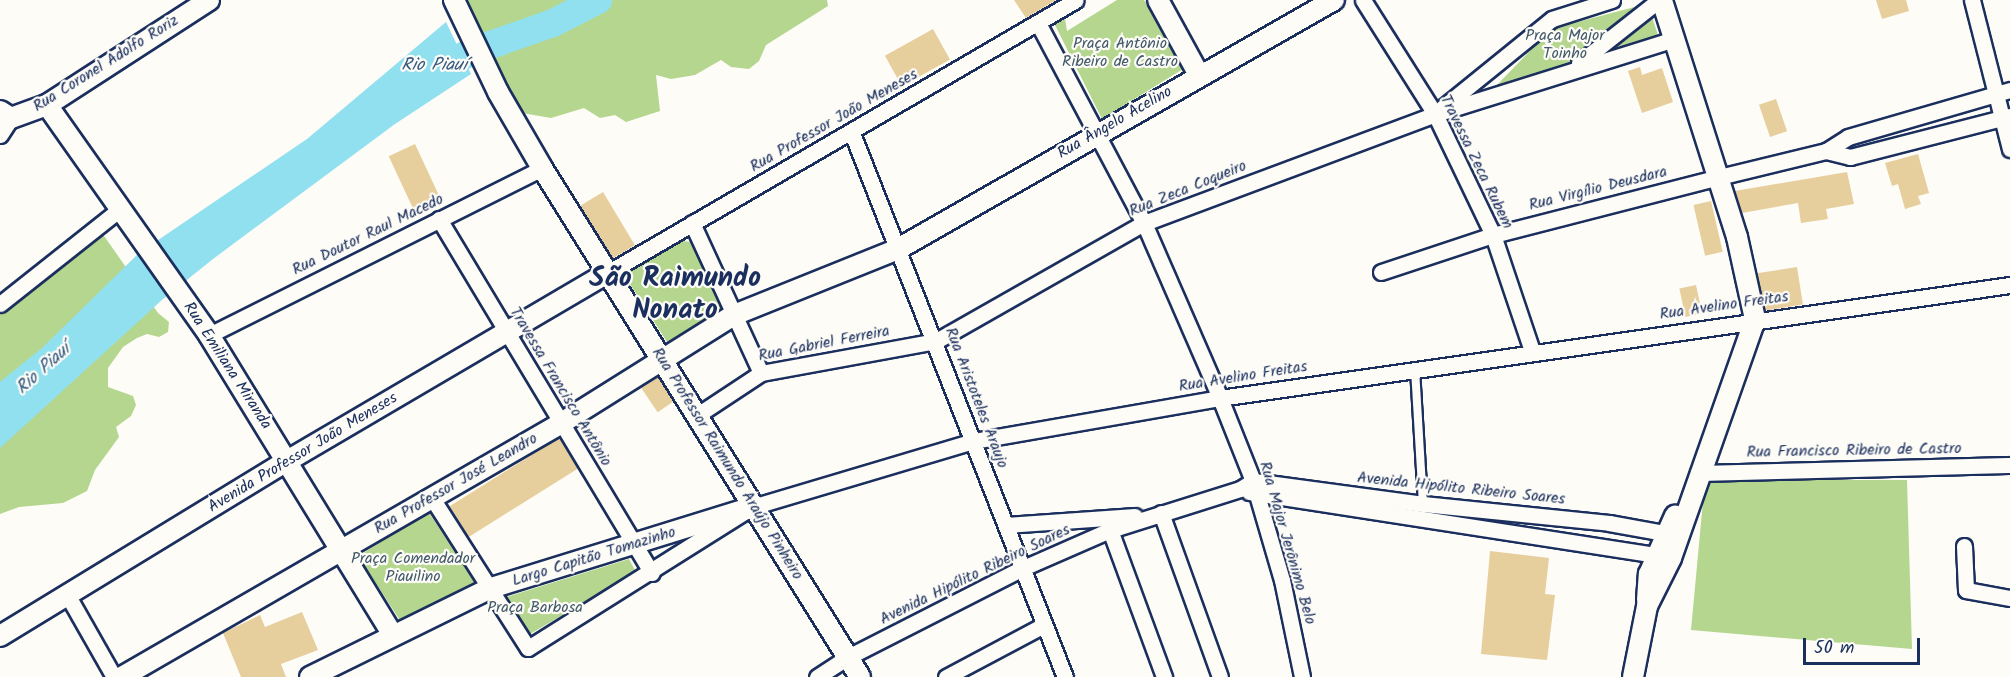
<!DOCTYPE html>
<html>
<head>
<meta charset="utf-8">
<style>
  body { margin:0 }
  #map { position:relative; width:2010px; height:677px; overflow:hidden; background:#fdfcf7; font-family:Kalam,sans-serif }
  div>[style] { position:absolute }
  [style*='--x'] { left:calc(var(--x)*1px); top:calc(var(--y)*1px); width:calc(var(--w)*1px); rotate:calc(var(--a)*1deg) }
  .green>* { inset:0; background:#b5d68f; transform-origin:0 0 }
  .water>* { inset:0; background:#91e0ef }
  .river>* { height:28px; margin:-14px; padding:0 14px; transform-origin:14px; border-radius:14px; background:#91e0ef }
  .building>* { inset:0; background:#e7ce9d; transform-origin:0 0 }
  .roads { filter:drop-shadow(2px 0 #1b2f5e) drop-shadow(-2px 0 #1b2f5e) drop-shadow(0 2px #1b2f5e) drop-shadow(0 -2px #1b2f5e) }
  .lane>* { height:8px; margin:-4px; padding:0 4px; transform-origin:4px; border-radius:4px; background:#fdfcf7 }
  .street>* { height:15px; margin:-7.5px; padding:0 7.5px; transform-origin:7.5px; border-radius:7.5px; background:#fdfcf7 }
  .secondary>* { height:20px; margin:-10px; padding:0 10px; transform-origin:10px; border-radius:10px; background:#fdfcf7 }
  span { translate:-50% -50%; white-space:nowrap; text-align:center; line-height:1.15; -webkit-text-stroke:4.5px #fdfcf7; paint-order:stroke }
  .park-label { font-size:16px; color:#42596a }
  .street-label { font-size:16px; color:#1b2f5e }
  .water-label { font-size:18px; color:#385b82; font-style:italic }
  .town-label { font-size:28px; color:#1b2f5e; font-weight:700 }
  .scale { position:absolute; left:1803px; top:638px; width:117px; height:27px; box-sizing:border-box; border:3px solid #1b2f5e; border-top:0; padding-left:8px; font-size:18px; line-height:21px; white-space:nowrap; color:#1b2f5e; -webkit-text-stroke:4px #fdfcf7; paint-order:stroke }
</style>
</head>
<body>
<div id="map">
  <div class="green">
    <div style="clip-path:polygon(453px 0,827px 0,828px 6px,766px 45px,759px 61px,749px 69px,731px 67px,721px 60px,695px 75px,671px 79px,656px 75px,660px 111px,626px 122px,615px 115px,600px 118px,584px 108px,551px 118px,522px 113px,502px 75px,486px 74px)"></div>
    <div style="clip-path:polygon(1117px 0,1144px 0,1183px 69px,1102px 119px,1054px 23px,1065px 18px,1067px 31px)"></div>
    <div style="clip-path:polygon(1642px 5px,1575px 62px,1496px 86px,1551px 29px)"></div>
    <div style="clip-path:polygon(1652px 17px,1658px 35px,1607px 50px)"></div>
    <div style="clip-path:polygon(102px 233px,158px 313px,169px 322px,168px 332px,159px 337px,147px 334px,137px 338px,123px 347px,108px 368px,108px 387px,133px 396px,136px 405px,131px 416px,116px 427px,119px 437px,95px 470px,87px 491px,63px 503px,19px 507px,0 514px,0 311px,58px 270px)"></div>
    <div style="clip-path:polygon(682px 241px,692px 242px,697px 249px,722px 309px,721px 313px,669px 345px,626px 278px,627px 272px)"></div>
    <div style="clip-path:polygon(1705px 480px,1907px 480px,1912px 649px,1691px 630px)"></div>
    <div style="left:428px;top:511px;width:87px;height:83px;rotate:57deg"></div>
    <div style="clip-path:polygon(629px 559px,636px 572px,530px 634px,506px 597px)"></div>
  </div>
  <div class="water">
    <div style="clip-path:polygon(446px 22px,471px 74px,395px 124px,213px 259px,163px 299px,0 448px,0 382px,43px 347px,139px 253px,307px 139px)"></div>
  </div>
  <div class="river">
    <div style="--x:427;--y:74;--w:51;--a:-26.6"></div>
    <div style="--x:473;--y:51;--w:85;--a:-19.3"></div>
    <div style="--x:553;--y:23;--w:51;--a:-27.1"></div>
  </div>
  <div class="building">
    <div style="clip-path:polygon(1014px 0,1056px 0,1026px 18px)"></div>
    <div style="clip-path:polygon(1876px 0,1906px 0,1909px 11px,1882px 19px)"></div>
    <div style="left:933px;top:29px;width:35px;height:55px;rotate:61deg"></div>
    <div style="clip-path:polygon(1640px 67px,1642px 75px,1662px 68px,1673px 102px,1642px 113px,1628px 71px)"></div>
    <div style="left:1776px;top:99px;width:34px;height:18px;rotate:71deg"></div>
    <div style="left:415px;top:144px;width:65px;height:29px;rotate:65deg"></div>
    <div style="clip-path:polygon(1918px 154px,1929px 193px,1918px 196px,1921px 204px,1905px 209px,1898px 184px,1892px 186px,1885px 163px)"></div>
    <div style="clip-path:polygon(1847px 172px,1854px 204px,1826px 209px,1828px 219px,1801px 223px,1798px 203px,1742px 213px,1735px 191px)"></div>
    <div style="left:603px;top:192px;width:62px;height:27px;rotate:59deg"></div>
    <div style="left:1711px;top:201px;width:52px;height:18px;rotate:77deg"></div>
    <div style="left:1797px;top:267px;width:38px;height:40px;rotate:81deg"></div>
    <div style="left:1696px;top:285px;width:29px;height:17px;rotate:78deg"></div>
    <div style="left:658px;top:377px;width:29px;height:20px;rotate:56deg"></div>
    <div style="left:559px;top:438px;width:36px;height:129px;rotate:58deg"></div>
    <div style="clip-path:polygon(1490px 551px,1549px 558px,1545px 594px,1555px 595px,1547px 660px,1481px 654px)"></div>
    <div style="clip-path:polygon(302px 612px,318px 650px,281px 664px,286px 677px,241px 677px,223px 633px,260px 615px,265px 627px)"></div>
  </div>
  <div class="roads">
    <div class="lane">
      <div style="--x:1415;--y:369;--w:135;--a:86.6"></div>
    </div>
    <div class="street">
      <div style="--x:1363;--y:0;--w:135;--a:57.7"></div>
      <div style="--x:1435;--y:114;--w:134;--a:64.4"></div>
      <div style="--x:1493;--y:235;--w:122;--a:71.4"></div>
      <div style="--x:1972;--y:0;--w:154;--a:75.7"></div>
      <div style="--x:1038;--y:23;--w:226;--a:62.1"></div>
      <div style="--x:1144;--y:223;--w:191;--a:66.5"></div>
      <div style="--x:1220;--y:398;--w:89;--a:68.3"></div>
      <div style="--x:1253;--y:481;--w:103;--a:73.7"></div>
      <div style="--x:1282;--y:580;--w:99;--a:78.3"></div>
      <div style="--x:1579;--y:63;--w:102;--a:-38.2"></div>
      <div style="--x:1442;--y:108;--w:141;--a:-39"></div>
      <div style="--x:1552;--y:19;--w:63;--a:-17.6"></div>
      <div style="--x:852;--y:133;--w:584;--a:68.62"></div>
      <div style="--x:0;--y:135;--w:20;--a:-57"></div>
      <div style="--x:1826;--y:151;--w:26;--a:-32"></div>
      <div style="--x:1848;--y:137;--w:169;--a:-16.2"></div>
      <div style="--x:439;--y:219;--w:413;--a:59"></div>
      <div style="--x:692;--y:223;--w:165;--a:65.3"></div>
      <div style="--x:609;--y:272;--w:540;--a:-30.22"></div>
      <div style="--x:1381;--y:272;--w:118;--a:-18.3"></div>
      <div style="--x:1493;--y:235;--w:233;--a:-14.4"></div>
      <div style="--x:1719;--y:177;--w:110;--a:-13.7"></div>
      <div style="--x:1826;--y:151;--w:25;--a:14"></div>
      <div style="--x:1850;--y:157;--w:165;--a:-14.4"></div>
      <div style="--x:0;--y:304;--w:153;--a:-38.4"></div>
      <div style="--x:209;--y:335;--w:373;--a:-26.6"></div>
      <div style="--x:696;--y:416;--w:78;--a:-33.5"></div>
      <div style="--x:761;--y:373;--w:178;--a:-10.4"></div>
      <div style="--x:936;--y:341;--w:239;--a:-29.6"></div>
      <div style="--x:1144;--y:223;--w:311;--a:-20.5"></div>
      <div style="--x:1435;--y:114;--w:250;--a:-17.4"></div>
      <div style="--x:1698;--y:473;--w:312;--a:-1.5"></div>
      <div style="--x:1249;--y:492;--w:423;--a:8.8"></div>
      <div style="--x:432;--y:498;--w:178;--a:57.4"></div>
      <div style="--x:528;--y:648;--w:265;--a:-32.2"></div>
      <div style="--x:752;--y:507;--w:231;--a:-16.6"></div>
      <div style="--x:973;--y:441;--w:251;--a:-9.9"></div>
      <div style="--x:1220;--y:398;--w:798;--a:-8.14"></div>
      <div style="--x:1161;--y:513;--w:174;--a:70.2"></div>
      <div style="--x:1006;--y:525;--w:129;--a:-4"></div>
      <div style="--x:1110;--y:530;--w:157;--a:69.8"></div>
      <div style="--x:1964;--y:546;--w:44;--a:87.4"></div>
      <div style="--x:1966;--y:590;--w:45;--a:10.3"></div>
      <div style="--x:68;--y:596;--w:93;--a:60.4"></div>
      <div style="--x:817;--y:677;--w:37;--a:-33"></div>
      <div style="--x:848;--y:657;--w:196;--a:-27"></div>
      <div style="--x:1023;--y:568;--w:95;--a:-23.6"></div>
      <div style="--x:1110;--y:530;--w:136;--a:-17.5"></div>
      <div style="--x:1240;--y:489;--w:15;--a:-32"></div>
      <div style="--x:1253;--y:481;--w:172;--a:7.7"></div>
      <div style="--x:1423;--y:504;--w:187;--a:5.8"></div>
      <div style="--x:1609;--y:523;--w:68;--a:10.2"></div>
      <div style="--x:946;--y:677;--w:111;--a:-28"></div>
    </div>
    <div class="secondary">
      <div style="--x:454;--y:0;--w:102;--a:64.4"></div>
      <div style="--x:498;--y:92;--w:88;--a:59.9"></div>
      <div style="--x:542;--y:168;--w:600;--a:58"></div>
      <div style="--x:1158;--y:0;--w:85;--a:61.3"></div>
      <div style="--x:47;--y:105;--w:281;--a:54.8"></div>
      <div style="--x:209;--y:335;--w:352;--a:58.5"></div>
      <div style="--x:0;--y:111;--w:13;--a:32"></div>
      <div style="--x:11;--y:118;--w:38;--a:-20"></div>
      <div style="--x:47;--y:105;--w:193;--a:-32.9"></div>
      <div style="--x:1647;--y:600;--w:26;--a:-86"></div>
      <div style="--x:1649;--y:574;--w:64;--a:-65.9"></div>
      <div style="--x:0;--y:636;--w:336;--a:-31.4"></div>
      <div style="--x:287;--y:461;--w:373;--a:-30.4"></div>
      <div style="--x:122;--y:677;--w:506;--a:-30.01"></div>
      <div style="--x:560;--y:424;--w:205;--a:-32.1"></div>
      <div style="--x:734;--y:315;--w:177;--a:-21.9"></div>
      <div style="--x:898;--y:249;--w:502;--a:-29.73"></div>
      <div style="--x:310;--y:677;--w:202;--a:-26.2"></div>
      <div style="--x:491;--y:588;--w:273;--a:-17.2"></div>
      <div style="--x:1633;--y:677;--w:72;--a:-78.8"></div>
      <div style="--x:1647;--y:606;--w:54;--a:-63.4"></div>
      <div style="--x:1671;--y:558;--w:253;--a:-70.6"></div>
      <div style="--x:1755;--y:319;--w:84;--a:-102.4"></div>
      <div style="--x:1737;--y:237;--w:249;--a:-107.6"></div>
    </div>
  </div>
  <div class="park-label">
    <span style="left:1565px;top:45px">Praça Major<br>Toinho</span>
    <span style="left:1120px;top:53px">Praça Antônio<br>Ribeiro de Castro</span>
    <span style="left:413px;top:568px">Praça Comendador<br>Piauilino</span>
    <span style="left:535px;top:608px">Praça Barbosa</span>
  </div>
  <div class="street-label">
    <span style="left:106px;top:64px;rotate:-32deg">Rua Coronel Adolfo Roriz</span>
    <span style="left:834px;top:121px;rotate:-30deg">Rua Professor João Meneses</span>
    <span style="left:1115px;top:123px;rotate:-30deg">Rua Ângelo Acelino</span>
    <span style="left:1476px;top:162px;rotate:64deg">Travessa Zeca Rubem</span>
    <span style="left:1188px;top:189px;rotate:-22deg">Rua Zeca Coqueiro</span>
    <span style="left:1598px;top:189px;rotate:-14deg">Rua Virgílio Deusdara</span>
    <span style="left:368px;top:235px;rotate:-26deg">Rua Doutor Raul Macedo</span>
    <span style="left:1724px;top:306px;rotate:-8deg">Rua Avelino Freitas</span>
    <span style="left:824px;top:344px;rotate:-11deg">Rua Gabriel Ferreira</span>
    <span style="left:227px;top:366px;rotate:57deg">Rua Emiliana Miranda</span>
    <span style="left:1243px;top:377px;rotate:-9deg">Rua Avelino Freitas</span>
    <span style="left:560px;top:387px;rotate:59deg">Travessa Francisco Antônio</span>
    <span style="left:976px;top:398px;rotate:69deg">Rua Aristoteles Araujo</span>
    <span style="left:1854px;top:451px;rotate:-1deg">Rua Francisco Ribeiro de Castro</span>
    <span style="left:303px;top:453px;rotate:-31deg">Avenida Professor João Meneses</span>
    <span style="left:727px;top:464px;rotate:58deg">Rua Professor Raimundo Araújo Pinheiro</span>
    <span style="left:456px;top:484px;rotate:-30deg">Rua Professor José Leandro</span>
    <span style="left:1461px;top:489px;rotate:6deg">Avenida Hipólito Ribeiro Soares</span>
    <span style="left:1287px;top:543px;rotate:74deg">Rua Major Jerônimo Belo</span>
    <span style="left:594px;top:557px;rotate:-17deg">Largo Capitão Tomazinho</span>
    <span style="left:975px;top:575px;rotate:-26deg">Avenida Hipólito Ribeiro Soares</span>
  </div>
  <div class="water-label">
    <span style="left:434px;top:66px">Rio Piauí</span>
    <span style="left:44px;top:370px;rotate:-42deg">Rio Piauí</span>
  </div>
  <div class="town-label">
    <span style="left:675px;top:295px">São Raimundo<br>Nonato</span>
  </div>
  <div class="scale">50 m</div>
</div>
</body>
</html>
